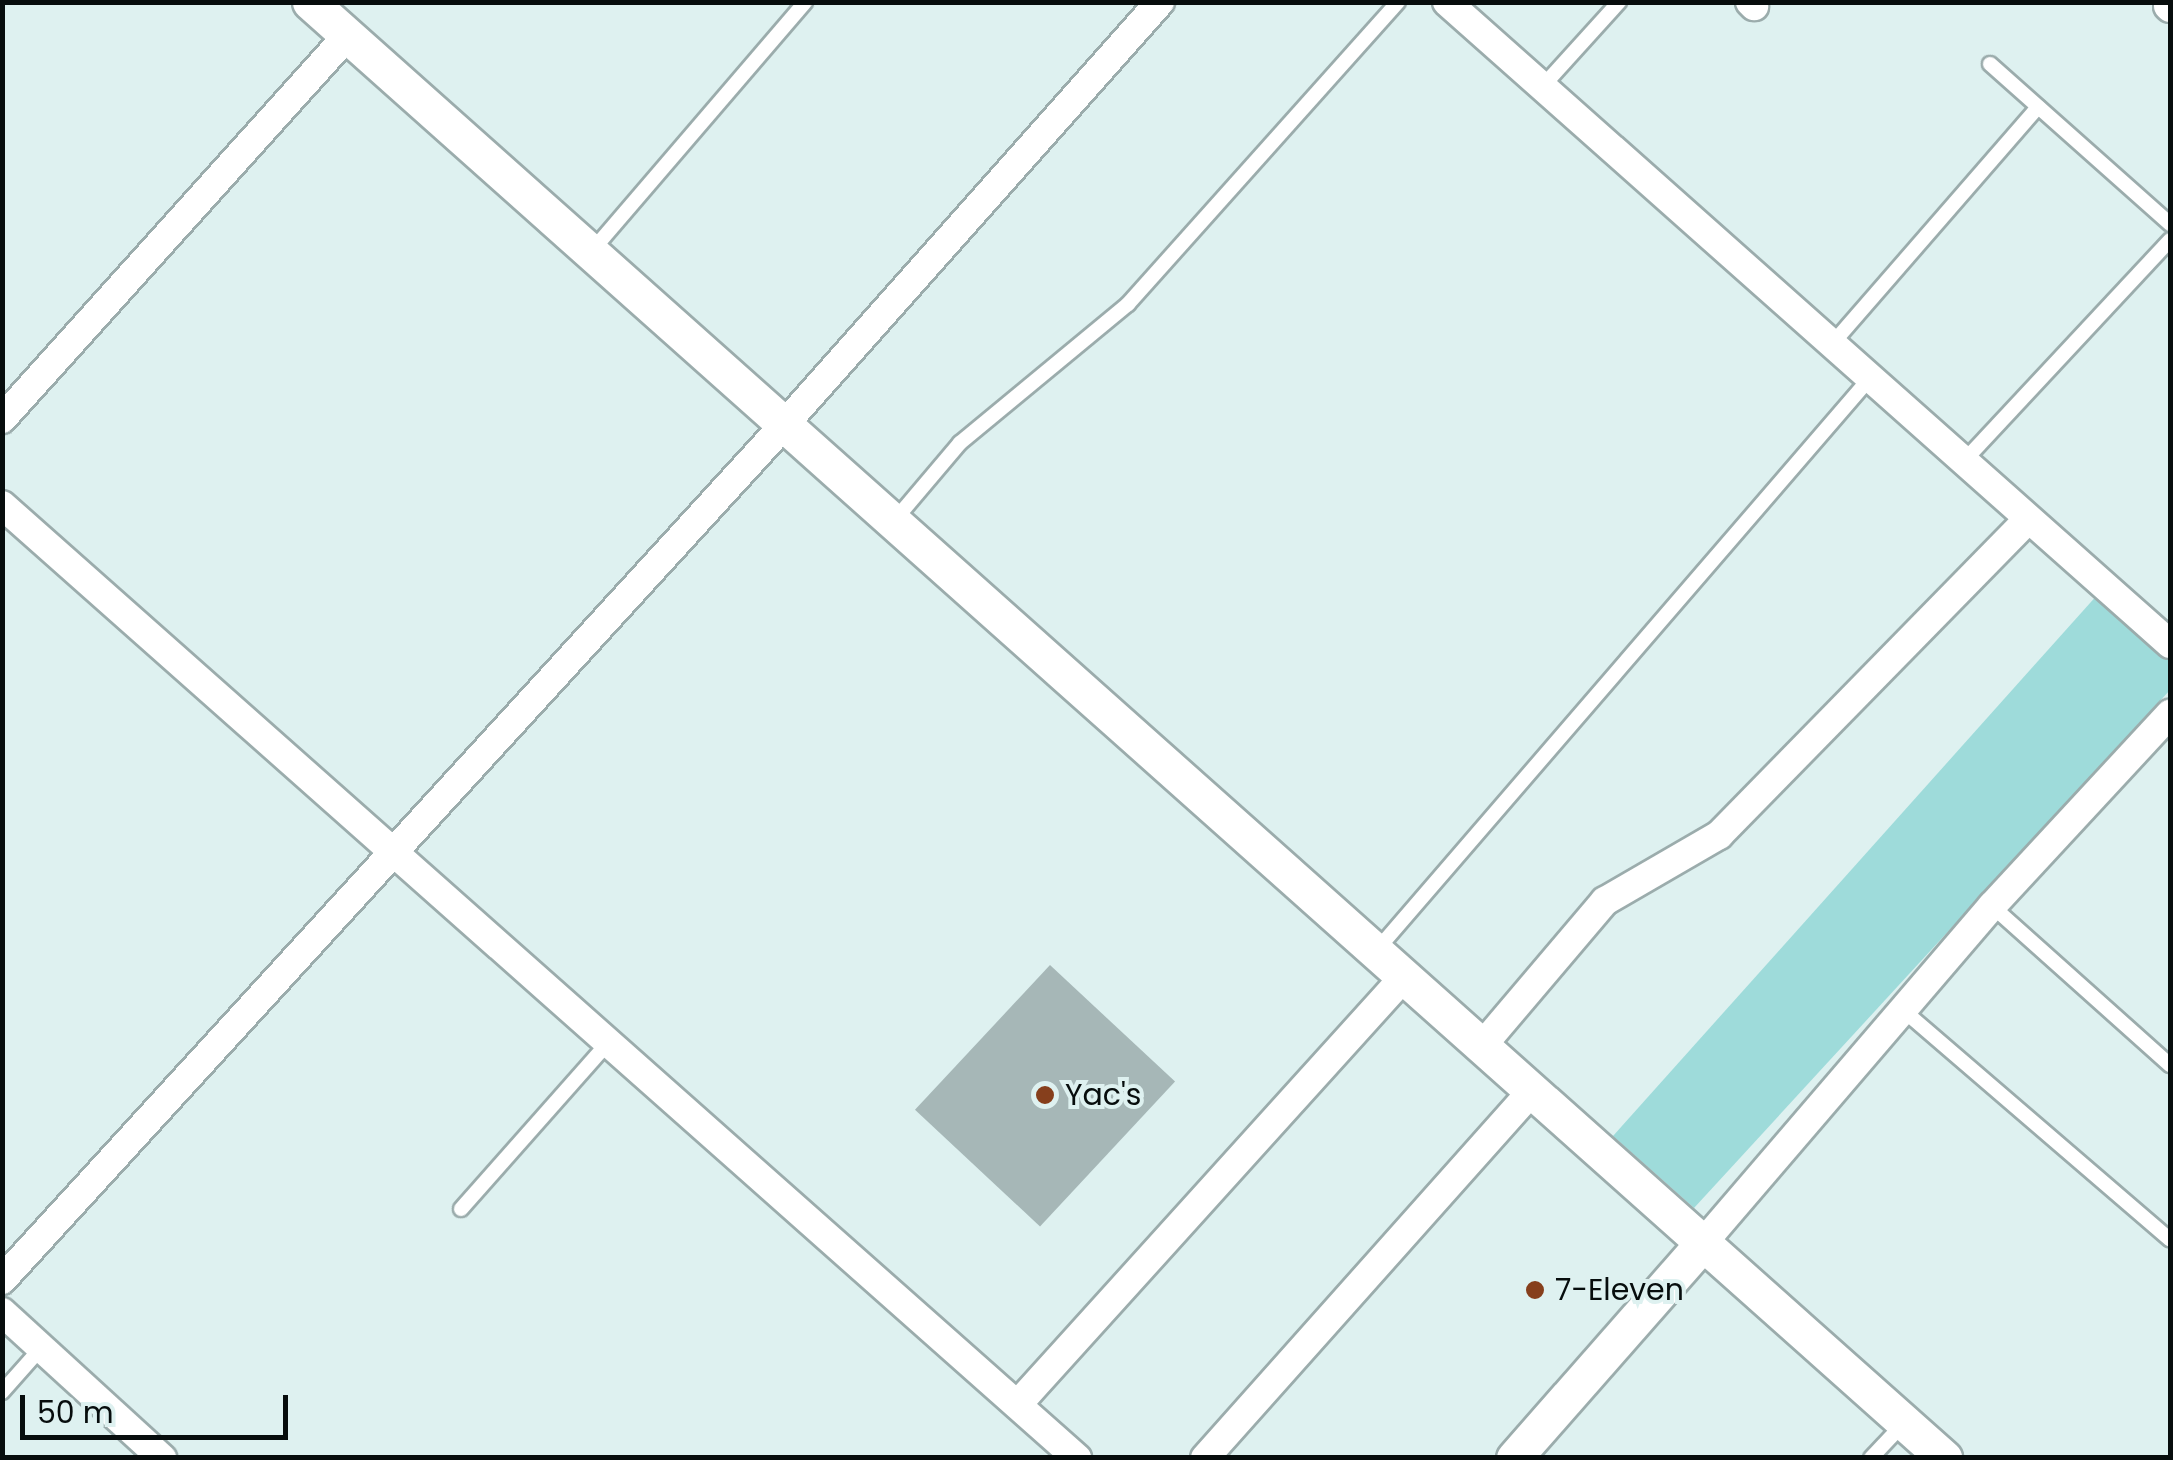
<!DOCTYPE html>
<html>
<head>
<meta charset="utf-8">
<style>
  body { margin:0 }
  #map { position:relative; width:2173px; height:1460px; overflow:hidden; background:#def1f0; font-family:Poppins,sans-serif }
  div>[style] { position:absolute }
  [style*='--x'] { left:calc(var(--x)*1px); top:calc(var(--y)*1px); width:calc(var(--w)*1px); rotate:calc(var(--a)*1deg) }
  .green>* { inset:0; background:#9edbda }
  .building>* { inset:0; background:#a6b7b7; transform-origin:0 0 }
  .roads { filter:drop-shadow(2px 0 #9bacac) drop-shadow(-2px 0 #9bacac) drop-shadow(0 2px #9bacac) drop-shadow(0 -2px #9bacac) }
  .service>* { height:14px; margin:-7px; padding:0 7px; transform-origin:7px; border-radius:7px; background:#fff }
  .minor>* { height:28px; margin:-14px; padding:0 14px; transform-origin:14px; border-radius:14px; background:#fff }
  .tertiary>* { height:35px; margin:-17.5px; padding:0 17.5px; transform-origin:17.5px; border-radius:17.5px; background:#fff }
  .dots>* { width:28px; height:28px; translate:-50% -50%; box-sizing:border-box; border:5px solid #def1f0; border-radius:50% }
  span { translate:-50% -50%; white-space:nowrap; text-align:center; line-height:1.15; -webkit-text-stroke:8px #def1f0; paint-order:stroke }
  .poi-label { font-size:30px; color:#070d0d }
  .left { translate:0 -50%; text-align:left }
  .frame { position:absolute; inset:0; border:5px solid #070d0d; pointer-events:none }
  .scale { position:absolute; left:20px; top:1395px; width:268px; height:45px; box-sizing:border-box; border:5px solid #070d0d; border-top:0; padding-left:12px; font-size:30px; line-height:35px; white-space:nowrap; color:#070d0d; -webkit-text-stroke:8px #def1f0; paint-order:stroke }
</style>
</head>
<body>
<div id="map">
  <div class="green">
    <div style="clip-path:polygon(2099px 593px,2170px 653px,2170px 690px,1694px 1208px,1613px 1136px)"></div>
  </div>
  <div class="building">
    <div style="left:1050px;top:965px;width:171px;height:198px;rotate:43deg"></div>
  </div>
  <div class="roads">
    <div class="service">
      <div style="--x:1990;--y:64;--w:241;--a:41.6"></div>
      <div style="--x:1542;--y:87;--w:115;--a:-47.8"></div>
      <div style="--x:591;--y:252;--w:329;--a:-49.4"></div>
      <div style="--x:1832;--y:344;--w:314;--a:-49"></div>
      <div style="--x:1964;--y:461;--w:302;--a:-47"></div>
      <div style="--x:894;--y:521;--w:102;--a:-49.8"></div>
      <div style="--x:960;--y:443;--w:218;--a:-39.6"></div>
      <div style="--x:1128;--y:304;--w:405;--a:-48.2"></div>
      <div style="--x:1992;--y:906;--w:239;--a:41.8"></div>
      <div style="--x:1376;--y:951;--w:757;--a:-49.23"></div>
      <div style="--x:1903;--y:1010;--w:352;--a:40.7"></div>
      <div style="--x:461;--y:1209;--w:222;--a:-48.5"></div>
      <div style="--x:2;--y:1392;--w:59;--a:-48.4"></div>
      <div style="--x:1871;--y:1458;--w:48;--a:-46.7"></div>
    </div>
    <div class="minor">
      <div style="--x:1447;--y:2;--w:967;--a:41.6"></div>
      <div style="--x:1750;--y:2;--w:6;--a:45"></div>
      <div style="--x:2168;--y:6;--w:3;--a:45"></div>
      <div style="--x:2;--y:419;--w:515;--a:-47.99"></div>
      <div style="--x:2;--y:505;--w:1437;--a:41.56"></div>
      <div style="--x:1482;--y:1046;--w:190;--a:-49.7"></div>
      <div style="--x:1605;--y:901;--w:132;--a:-30.1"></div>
      <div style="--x:1719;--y:835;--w:441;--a:-45.6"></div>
      <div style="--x:1703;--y:1243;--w:444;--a:-49.4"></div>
      <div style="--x:1992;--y:906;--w:262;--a:-47.2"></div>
      <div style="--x:2;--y:1280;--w:1159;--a:-47.55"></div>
      <div style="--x:784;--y:425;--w:566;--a:-48.37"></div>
      <div style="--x:2;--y:1312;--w:217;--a:42.4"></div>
      <div style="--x:1018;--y:1404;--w:576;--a:-47.89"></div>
      <div style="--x:1205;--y:1458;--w:492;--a:-48.3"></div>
    </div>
    <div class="tertiary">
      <div style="--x:310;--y:2;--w:2189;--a:41.7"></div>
      <div style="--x:1514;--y:1458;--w:286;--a:-48.7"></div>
    </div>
  </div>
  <div class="dots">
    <div style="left:1045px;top:1095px;background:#863f1c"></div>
    <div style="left:1535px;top:1290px;background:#863f1c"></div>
  </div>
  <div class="poi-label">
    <span class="left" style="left:1065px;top:1095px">Yac's</span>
    <span class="left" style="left:1555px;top:1290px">7-Eleven</span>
  </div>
  <div class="frame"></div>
  <div class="scale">50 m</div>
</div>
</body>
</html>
